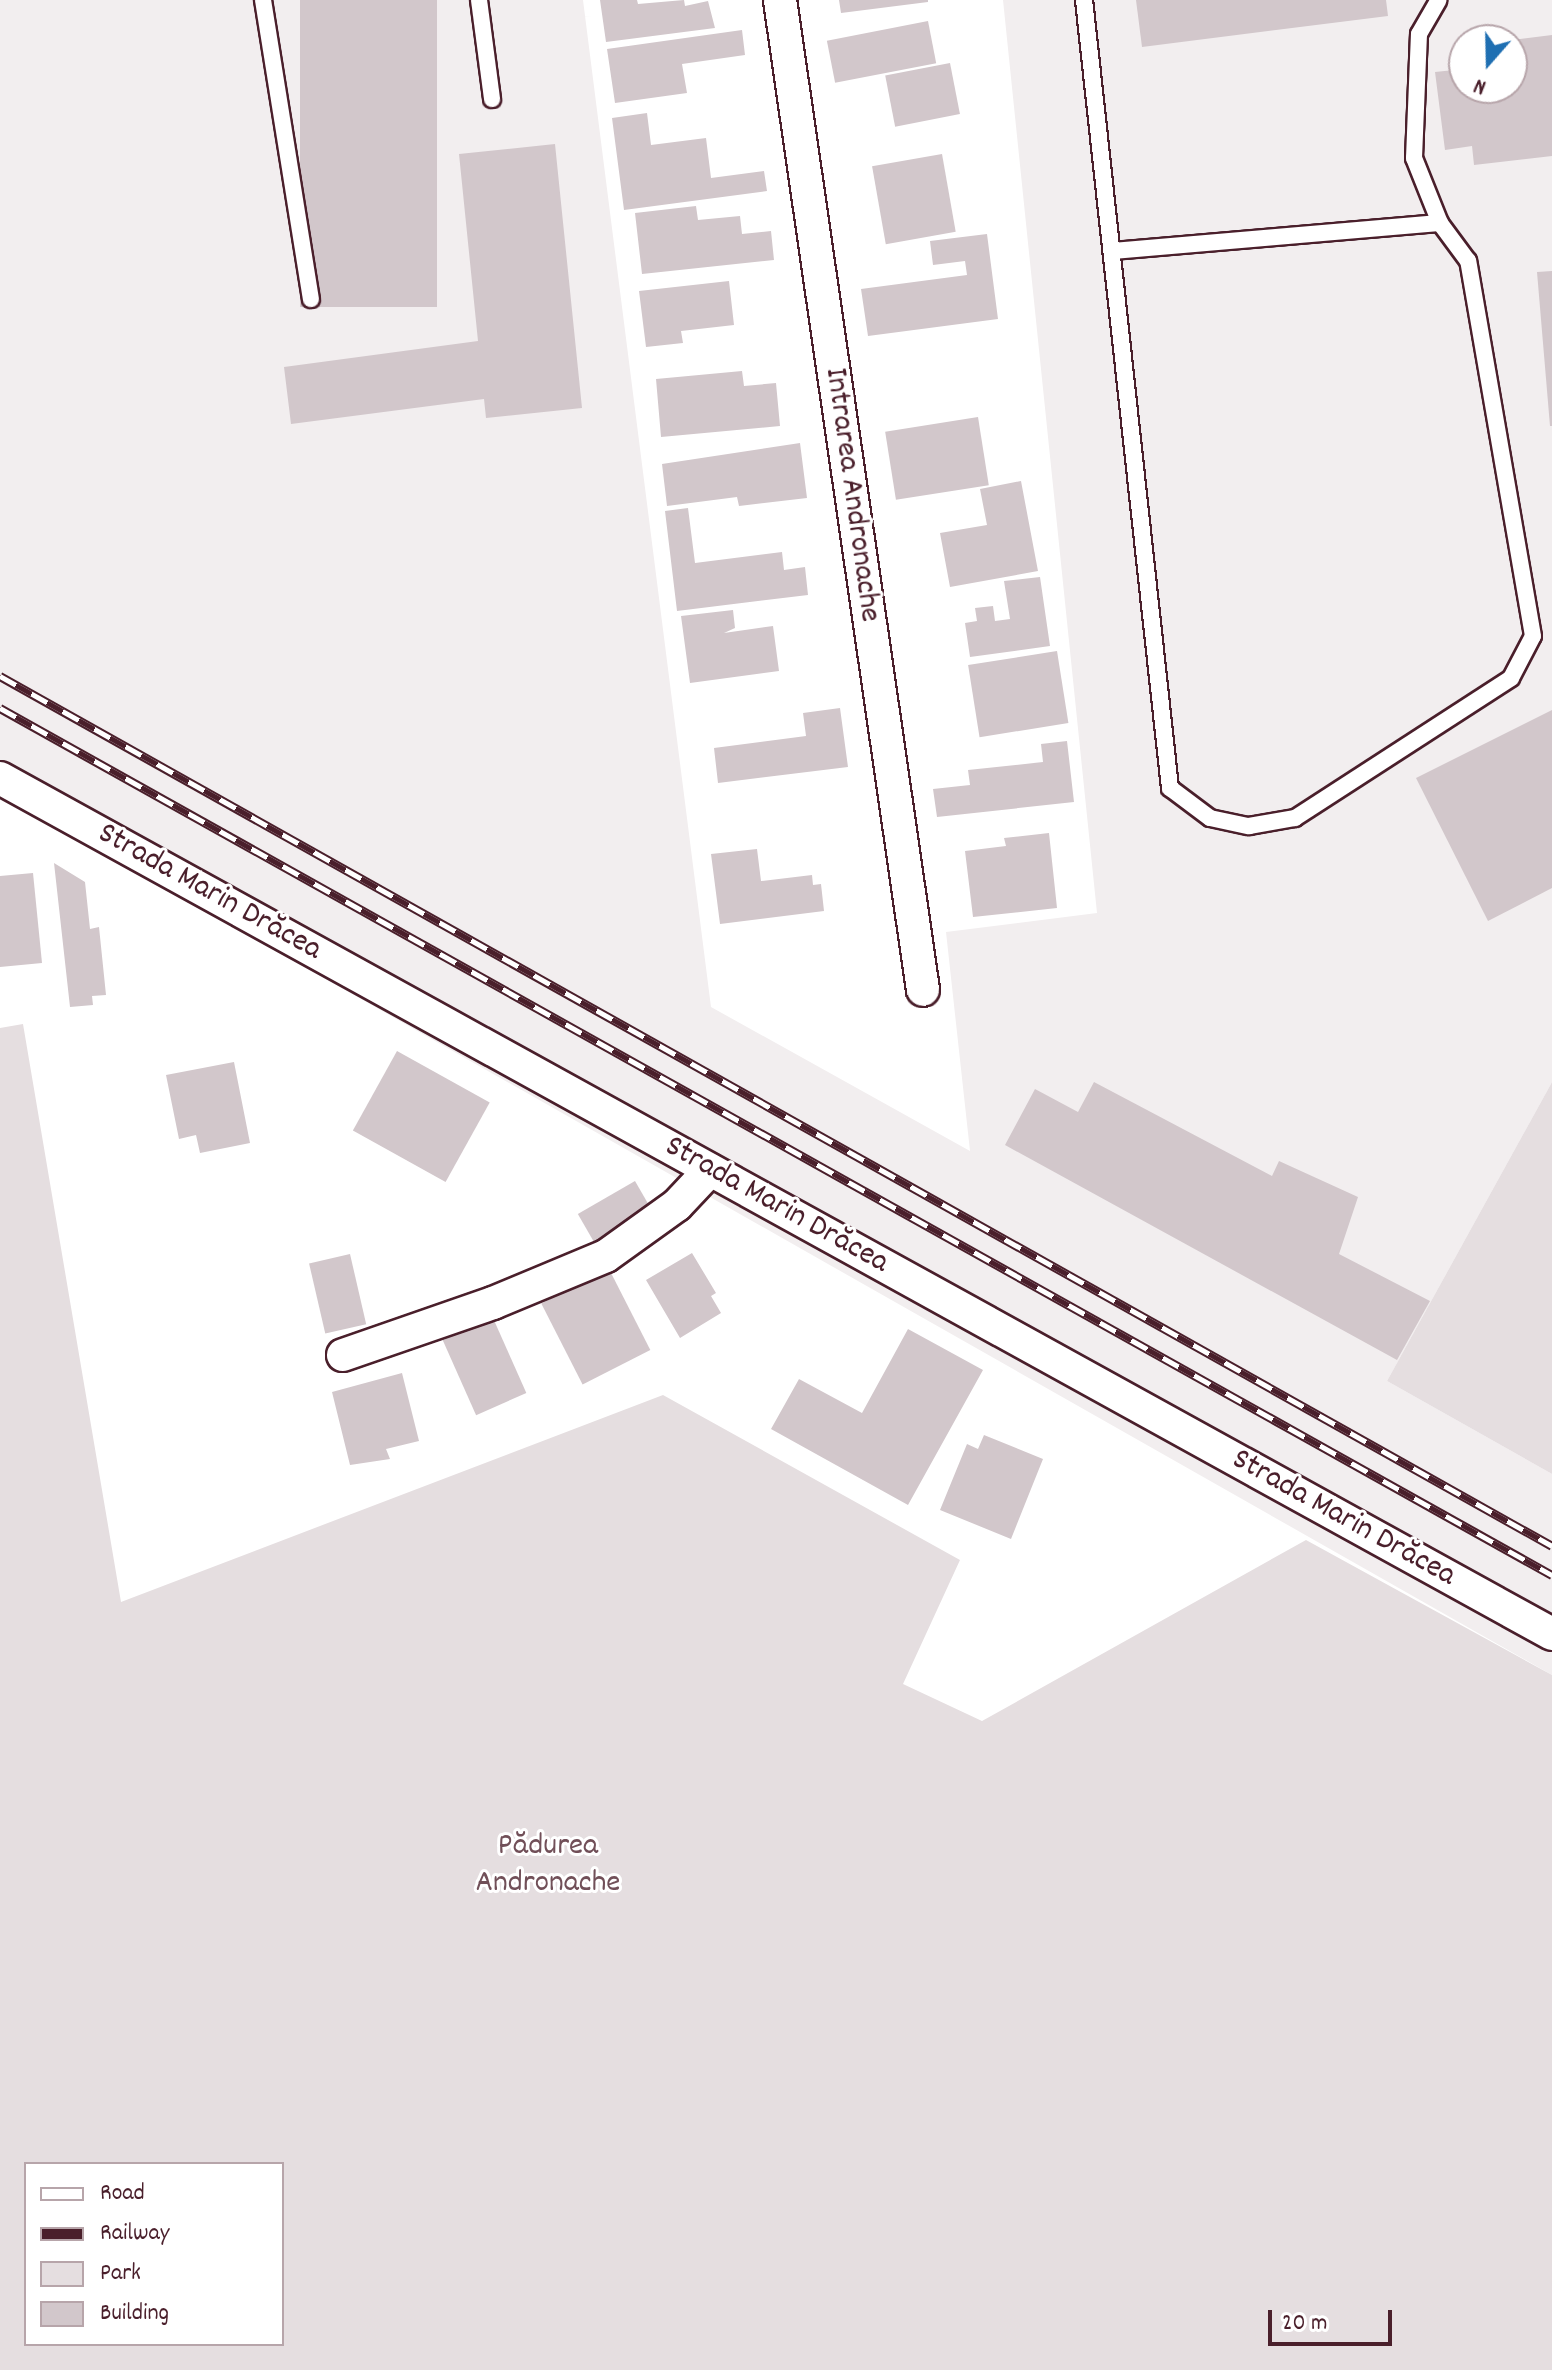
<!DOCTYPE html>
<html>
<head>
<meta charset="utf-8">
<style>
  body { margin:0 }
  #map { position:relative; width:1552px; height:2370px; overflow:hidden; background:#fff; font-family:Dekko,sans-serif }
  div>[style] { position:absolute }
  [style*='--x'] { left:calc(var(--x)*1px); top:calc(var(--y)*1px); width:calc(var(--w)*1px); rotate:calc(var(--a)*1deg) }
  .built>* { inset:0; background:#f2eeef }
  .green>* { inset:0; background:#e5dee0 }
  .building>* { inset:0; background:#d2c7cb; transform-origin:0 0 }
  .roads { filter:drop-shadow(2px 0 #4a1f2b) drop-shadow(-2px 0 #4a1f2b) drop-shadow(0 2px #4a1f2b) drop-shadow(0 -2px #4a1f2b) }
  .lane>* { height:16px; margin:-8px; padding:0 8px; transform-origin:8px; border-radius:8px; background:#fff }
  .street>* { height:32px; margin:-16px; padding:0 16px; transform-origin:16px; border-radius:16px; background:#fff }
  .rail>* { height:9px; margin-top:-4.5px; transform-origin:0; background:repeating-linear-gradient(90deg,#fff 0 18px,#4a1f2b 0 36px); box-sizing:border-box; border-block:2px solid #4a1f2b }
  span { translate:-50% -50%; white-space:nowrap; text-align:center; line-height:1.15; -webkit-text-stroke:6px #fff; paint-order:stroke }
  .street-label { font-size:32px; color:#4a1f2b }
  .park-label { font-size:32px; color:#714f58 }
  .legend { position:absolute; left:24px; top:2162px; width:260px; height:184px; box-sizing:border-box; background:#fff; border:2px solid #b7a5aa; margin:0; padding:10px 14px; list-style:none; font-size:24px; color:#4a1f2b }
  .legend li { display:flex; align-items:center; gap:16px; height:40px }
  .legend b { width:40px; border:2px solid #b7a5aa }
  .north { position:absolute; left:1448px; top:24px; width:80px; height:80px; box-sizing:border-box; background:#fff; border:2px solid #b7a5aa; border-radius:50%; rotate:200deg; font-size:22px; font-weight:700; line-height:32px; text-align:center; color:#4a1f2b }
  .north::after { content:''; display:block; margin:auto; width:28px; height:36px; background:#1f6fb2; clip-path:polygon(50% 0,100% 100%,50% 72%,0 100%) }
  .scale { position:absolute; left:1268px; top:2310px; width:124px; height:36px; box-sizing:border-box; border:4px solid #4a1f2b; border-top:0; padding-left:10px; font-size:24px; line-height:28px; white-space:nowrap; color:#4a1f2b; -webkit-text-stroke:6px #fff; paint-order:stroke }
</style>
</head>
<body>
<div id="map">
  <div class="built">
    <div style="clip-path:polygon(evenodd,0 0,583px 0,711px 1007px,970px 1151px,946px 932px,1097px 913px,1003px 0,1552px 0,1552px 1082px,1387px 1381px,1552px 1474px,1552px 1675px,0 794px,0 0,1464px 40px,1512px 40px,1512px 88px,1464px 88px,1464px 40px)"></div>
  </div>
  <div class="green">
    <div style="clip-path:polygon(evenodd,23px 1024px,121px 1602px,663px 1395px,960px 1560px,903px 1684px,982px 1721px,1306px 1540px,1552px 1675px,1552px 2370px,0 2370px,0 1028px,23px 1024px,26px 2164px,282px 2164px,282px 2344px,26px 2344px,26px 2164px)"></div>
    <div style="clip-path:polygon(1552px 1082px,1552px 1474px,1387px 1381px)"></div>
  </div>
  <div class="building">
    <div style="left:300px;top:0;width:137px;height:307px"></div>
    <div style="clip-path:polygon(600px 0,637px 0,638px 4px,684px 0,685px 6px,708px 1px,715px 28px,606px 42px)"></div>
    <div style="clip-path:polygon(839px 0,928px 0,928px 2px,841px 13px)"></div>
    <div style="clip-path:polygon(1136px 0,1386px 0,1388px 16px,1142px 47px)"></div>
    <div style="left:928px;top:21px;width:43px;height:103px;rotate:79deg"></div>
    <div style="clip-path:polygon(742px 30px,745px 55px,682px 64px,687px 93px,615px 103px,607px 49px)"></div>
    <div style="clip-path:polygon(1552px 35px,1552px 156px,1474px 165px,1472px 146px,1445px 150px,1435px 72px,1464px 69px,1464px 88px,1512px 88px,1512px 40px)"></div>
    <div style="left:950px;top:63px;width:52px;height:66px;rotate:79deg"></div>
    <div style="clip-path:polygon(647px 113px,651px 145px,706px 138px,711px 178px,764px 171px,767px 191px,624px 210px,612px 118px)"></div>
    <div style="clip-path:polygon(555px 144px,582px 408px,486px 418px,484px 399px,291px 424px,284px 367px,478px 341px,459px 154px)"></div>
    <div style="left:942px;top:154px;width:79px;height:71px;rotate:80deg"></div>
    <div style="clip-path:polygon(696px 206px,698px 220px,740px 216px,742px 234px,771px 231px,774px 260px,642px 274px,635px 213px)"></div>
    <div style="clip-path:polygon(987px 234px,998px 319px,868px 336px,861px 289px,967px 275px,965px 261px,933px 265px,930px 241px)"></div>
    <div style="clip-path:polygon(1552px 271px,1552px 426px,1550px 426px,1537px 272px)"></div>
    <div style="clip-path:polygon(729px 281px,734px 325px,681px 331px,683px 343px,646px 347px,639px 291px)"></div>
    <div style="clip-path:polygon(742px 371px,744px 386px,776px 383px,780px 426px,661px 437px,656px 379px)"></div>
    <div style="left:978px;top:417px;width:69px;height:94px;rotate:81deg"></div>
    <div style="clip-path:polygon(800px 443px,807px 498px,739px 506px,737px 497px,667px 506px,662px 464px)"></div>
    <div style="clip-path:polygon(1021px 481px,1038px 571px,950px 587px,940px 533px,987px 525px,980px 489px)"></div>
    <div style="clip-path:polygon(688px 508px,695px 563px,782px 552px,784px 570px,805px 567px,808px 595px,677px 611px,665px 511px)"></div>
    <div style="clip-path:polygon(1040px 577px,1050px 646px,970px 657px,965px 623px,977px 621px,975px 608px,993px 606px,995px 621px,1010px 619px,1004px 581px)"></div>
    <div style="clip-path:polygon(733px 610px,735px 628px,724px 633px,773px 626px,779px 671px,690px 683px,681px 616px)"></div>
    <div style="left:1057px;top:651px;width:73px;height:90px;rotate:81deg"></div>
    <div style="clip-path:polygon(840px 708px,848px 767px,718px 783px,714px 748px,806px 736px,803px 713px)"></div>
    <div style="clip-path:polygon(1552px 710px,1552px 888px,1488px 921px,1416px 778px)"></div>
    <div style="clip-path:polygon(1067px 741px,1074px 802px,937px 817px,933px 789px,970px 785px,968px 770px,1043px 762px,1041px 744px)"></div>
    <div style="clip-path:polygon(1049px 833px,1057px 908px,973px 917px,965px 851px,1006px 846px,1004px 838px)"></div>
    <div style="clip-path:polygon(757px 849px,761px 881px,812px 875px,813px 885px,821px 884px,824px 911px,720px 924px,711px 854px)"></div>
    <div style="clip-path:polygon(54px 863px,85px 882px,90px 929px,99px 927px,106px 995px,92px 996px,93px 1005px,70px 1007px)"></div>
    <div style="clip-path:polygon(33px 873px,42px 963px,0 967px,0 876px)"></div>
    <div style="left:397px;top:1051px;width:106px;height:91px;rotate:29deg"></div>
    <div style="clip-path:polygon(234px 1062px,250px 1143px,200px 1153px,196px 1135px,179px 1139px,166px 1075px)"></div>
    <div style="clip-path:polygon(1094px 1082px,1272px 1176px,1279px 1161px,1358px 1197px,1339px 1254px,1430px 1301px,1397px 1360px,1005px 1145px,1035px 1089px,1078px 1112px)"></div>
    <div style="left:635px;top:1181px;width:34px;height:66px;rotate:60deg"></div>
    <div style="clip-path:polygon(692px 1253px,716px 1293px,711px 1296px,721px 1313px,680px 1338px,646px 1280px)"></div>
    <div style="left:350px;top:1254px;width:72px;height:42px;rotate:77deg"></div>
    <div style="left:609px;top:1269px;width:91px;height:76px;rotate:63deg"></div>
    <div style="left:493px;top:1318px;width:82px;height:55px;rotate:66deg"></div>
    <div style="clip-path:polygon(908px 1329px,983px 1370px,908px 1505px,771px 1429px,799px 1379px,862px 1413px)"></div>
    <div style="clip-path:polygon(402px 1373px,419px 1441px,386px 1449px,390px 1459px,350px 1465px,332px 1392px)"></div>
    <div style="clip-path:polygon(984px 1435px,1043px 1459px,1011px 1539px,940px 1510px,967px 1444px,978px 1449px)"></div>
  </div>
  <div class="roads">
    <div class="lane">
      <div style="--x:263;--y:0;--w:303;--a:80.9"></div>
      <div style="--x:479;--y:0;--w:100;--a:82.5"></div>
      <div style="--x:1084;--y:0;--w:793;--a:83.77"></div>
      <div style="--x:1170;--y:788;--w:50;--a:36.9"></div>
      <div style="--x:1210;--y:818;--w:40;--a:12"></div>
      <div style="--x:1249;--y:826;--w:47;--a:-9.9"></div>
      <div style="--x:1295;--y:818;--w:257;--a:-32.9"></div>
      <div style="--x:1511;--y:678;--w:47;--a:-62.4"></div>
      <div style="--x:1533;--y:636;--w:381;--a:-99.8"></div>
      <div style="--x:1468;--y:261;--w:47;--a:-126.4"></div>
      <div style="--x:1440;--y:223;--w:70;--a:-111.8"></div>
      <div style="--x:1414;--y:158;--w:124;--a:-87.7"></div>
      <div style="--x:1419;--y:34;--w:39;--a:-60"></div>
      <div style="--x:1112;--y:251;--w:329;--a:-4.9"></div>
    </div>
    <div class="street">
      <div style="--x:780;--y:0;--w:1000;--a:81.78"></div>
      <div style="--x:0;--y:778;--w:1772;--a:28.88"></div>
      <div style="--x:343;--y:1355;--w:159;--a:-19.1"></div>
      <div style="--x:493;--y:1303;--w:122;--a:-22.6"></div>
      <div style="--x:606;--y:1256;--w:87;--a:-35.7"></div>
      <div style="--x:677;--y:1205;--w:48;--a:-46.7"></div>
    </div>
  </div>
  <div class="rail">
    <div style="--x:0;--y:676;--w:1779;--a:29.27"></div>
    <div style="--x:0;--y:708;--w:1778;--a:29.19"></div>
  </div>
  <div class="street-label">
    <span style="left:851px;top:495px;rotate:82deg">Intrarea Andronache</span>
    <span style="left:209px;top:893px;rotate:29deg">Strada Marin Drăcea</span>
    <span style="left:776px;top:1206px;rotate:29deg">Strada Marin Drăcea</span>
    <span style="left:1343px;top:1519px;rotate:29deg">Strada Marin Drăcea</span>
  </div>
  <div class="park-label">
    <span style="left:548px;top:1866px">Pădurea<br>Andronache</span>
  </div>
  <ul class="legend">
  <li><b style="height:10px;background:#fff"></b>Road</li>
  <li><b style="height:10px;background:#4a1f2b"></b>Railway</li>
  <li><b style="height:22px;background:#e5dee0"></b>Park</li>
  <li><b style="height:22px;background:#d2c7cb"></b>Building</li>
  </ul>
  <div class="north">N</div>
  <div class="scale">20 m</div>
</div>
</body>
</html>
